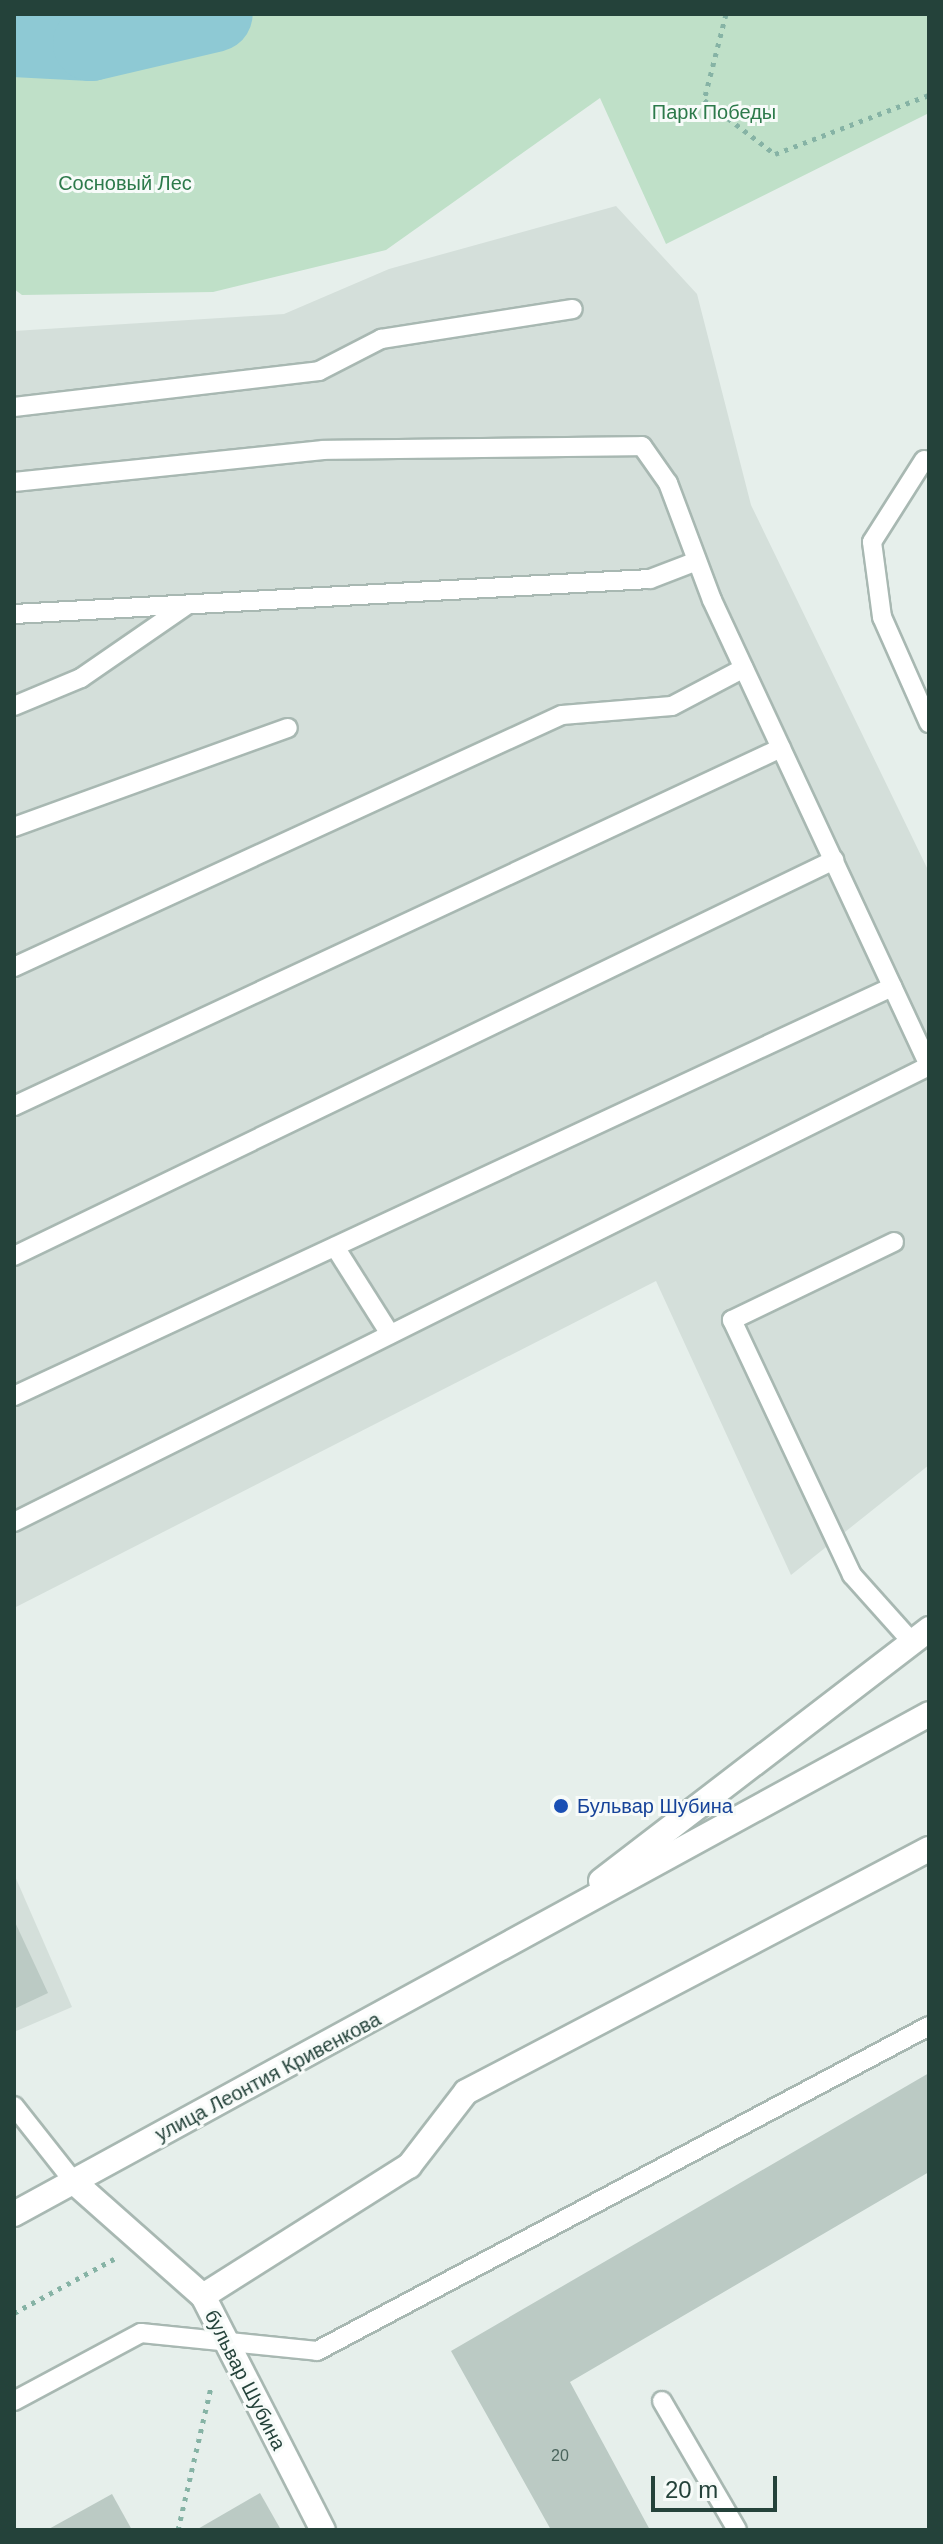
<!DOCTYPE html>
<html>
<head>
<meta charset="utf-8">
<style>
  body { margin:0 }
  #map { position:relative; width:943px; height:2544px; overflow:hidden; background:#e6efeb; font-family:Arial,sans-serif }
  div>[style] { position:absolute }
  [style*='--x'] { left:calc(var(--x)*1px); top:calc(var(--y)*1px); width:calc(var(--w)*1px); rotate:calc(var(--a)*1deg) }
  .built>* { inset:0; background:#d4dfda }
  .green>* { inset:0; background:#bfe0c8 }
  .river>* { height:76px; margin:-38px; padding:0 38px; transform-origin:38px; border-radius:38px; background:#8ec9d4 }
  .building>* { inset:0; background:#bbcac4 }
  .path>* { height:5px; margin-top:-2.5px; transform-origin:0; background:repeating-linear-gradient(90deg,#86b3a5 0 4px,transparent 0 10px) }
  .roads { filter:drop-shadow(2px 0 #a8b8b2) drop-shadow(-2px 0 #a8b8b2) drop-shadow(0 2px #a8b8b2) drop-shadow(0 -2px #a8b8b2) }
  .lane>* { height:18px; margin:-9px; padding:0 9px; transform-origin:9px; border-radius:9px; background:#fff }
  .street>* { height:24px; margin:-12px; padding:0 12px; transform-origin:12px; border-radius:12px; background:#fff }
  .secondary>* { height:24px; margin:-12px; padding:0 12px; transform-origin:12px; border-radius:12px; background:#fff }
  .dots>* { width:22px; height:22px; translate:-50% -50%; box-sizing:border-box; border:4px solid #f7fbf9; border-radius:50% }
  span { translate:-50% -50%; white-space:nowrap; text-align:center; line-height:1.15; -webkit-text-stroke:6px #f7fbf9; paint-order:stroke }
  .number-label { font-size:16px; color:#4a645c }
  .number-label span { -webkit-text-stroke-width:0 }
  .park-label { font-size:20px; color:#2d7a4b }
  .transit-label { font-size:20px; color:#164399 }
  .left { translate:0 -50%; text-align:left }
  .street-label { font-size:20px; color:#24423a }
  .frame { position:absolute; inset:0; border:16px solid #24423a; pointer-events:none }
  .scale { position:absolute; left:651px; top:2476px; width:126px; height:36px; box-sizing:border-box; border:4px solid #24423a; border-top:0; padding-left:10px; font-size:24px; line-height:28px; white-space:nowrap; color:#24423a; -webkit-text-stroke:6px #f7fbf9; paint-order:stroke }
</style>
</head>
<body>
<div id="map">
  <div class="built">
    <div style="clip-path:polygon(616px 206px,697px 294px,751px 505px,929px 872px,929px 1465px,791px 1575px,656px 1281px,14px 1608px,14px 331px,284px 314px,389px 269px)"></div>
    <div style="clip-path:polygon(14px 1874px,72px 2007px,14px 2032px)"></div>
  </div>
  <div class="green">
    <div style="clip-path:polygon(14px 14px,929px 14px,929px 113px,666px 244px,600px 98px,386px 250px,213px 292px,22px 295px,14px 289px)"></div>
  </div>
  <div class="river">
    <div style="--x:14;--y:39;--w:77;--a:3"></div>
    <div style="--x:91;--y:43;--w:127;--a:-13.2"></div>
  </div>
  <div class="building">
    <div style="clip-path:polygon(14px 1920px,48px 1993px,14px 2009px)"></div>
    <div style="clip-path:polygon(929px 2073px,929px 2172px,570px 2382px,650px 2530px,551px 2530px,451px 2351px)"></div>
    <div style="clip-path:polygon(260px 2493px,281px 2530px,196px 2530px)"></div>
    <div style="clip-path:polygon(112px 2494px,132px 2530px,47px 2530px)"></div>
  </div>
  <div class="path">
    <div style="--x:726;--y:14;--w:89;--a:104.3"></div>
    <div style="--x:704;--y:100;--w:89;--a:37.3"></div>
    <div style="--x:775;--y:154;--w:165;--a:-21"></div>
    <div style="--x:14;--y:2313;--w:114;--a:-28.4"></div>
    <div style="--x:178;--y:2530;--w:147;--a:-77"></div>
  </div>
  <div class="roads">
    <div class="lane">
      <div style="--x:14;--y:407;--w:307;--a:-6.7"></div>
      <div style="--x:319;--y:371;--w:70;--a:-27.3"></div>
      <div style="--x:381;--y:339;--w:194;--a:-8.9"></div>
      <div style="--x:924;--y:460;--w:97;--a:122.4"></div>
      <div style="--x:872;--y:542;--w:76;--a:82.4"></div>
      <div style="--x:882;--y:617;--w:116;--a:66.1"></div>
      <div style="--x:14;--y:482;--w:311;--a:-5.9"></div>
      <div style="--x:323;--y:450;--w:319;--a:-0.7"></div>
      <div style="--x:642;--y:446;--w:45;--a:54.9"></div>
      <div style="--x:668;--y:483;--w:125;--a:69.4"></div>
      <div style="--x:712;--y:600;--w:163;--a:65"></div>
      <div style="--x:14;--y:614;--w:637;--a:-3.15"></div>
      <div style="--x:650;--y:579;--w:50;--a:-21"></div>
      <div style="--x:14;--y:706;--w:73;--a:-22.7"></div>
      <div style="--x:81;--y:678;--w:129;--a:-34.6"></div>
      <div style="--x:14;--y:827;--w:291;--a:-19.9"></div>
      <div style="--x:14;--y:967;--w:603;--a:-24.7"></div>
      <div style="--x:562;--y:715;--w:110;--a:-4.7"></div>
      <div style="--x:672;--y:706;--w:81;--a:-27.8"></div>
      <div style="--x:14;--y:1106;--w:846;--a:-25.02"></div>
      <div style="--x:781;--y:748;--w:350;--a:65"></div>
      <div style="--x:894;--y:1242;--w:180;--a:154.3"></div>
      <div style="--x:732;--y:1320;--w:282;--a:64.8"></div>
      <div style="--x:852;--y:1575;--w:90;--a:48.2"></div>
      <div style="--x:335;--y:1247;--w:103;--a:57.7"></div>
      <div style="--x:14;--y:1256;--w:911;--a:-25.78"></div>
      <div style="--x:14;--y:1396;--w:969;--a:-24.98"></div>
      <div style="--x:14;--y:1522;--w:1022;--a:-26.49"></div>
      <div style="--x:14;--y:2106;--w:97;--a:51.7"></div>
      <div style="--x:14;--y:2401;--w:144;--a:-28.2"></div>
      <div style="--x:141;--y:2333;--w:177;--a:5.8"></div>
      <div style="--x:317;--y:2351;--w:693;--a:-27.97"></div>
      <div style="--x:662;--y:2401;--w:149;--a:59.8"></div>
    </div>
    <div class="street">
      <div style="--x:74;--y:2182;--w:172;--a:41.5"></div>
      <div style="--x:203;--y:2296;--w:263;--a:62.9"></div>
      <div style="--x:203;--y:2296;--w:244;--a:-32.3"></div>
      <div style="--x:409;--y:2166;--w:93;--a:-52.4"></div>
      <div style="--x:466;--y:2092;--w:523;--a:-27.69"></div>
    </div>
    <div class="secondary">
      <div style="--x:601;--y:1881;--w:414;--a:-37.5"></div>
      <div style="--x:14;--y:2214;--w:1043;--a:-28.65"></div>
    </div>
  </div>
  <div class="dots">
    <div style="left:561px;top:1806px;background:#1a4fb4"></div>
  </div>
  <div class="number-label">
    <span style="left:560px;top:2456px">20</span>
  </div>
  <div class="park-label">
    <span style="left:714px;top:112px">Парк Победы</span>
    <span style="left:125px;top:183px">Сосновый Лес</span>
  </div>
  <div class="transit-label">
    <span class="left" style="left:577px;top:1806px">Бульвар Шубина</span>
  </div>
  <div class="street-label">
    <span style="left:268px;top:2077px;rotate:-28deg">улица Леонтия Кривенкова</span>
    <span style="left:245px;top:2380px;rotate:63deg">бульвар Шубина</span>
  </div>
  <div class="frame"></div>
  <div class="scale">20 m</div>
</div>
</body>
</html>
